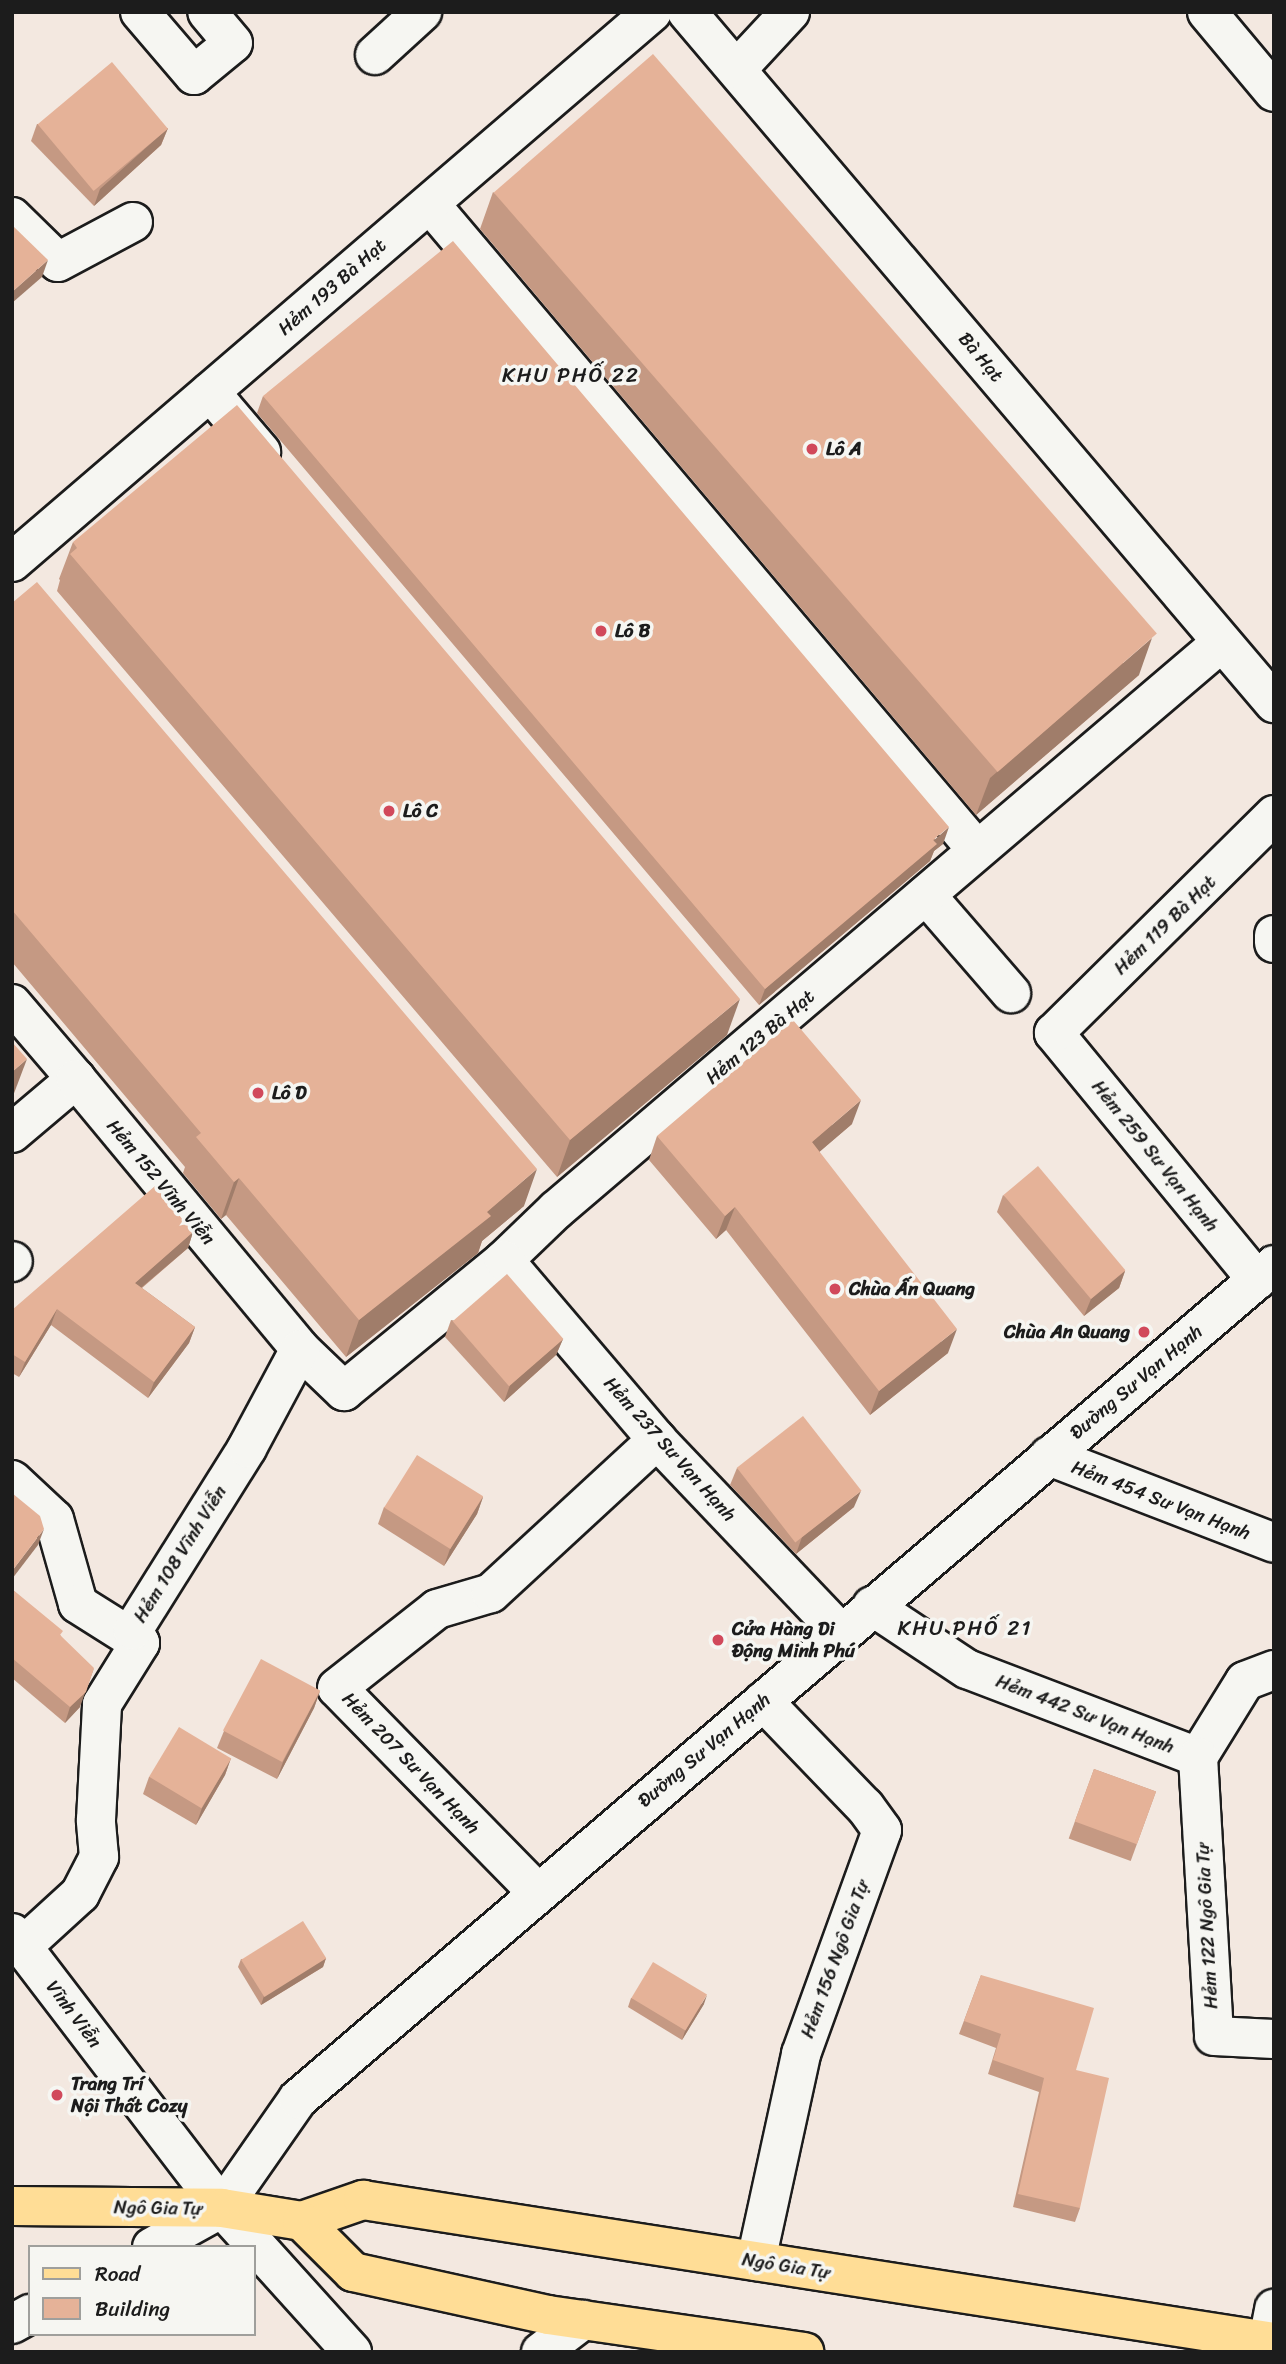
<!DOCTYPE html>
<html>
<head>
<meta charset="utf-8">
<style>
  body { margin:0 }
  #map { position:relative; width:1286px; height:2364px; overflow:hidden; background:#f3e8e0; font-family:Sriracha,sans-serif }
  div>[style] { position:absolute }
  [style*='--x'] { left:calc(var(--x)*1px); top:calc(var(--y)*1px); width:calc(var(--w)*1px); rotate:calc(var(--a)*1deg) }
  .roads { filter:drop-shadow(2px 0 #1c1c1c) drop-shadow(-2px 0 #1c1c1c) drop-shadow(0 2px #1c1c1c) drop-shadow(0 -2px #1c1c1c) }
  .minor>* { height:38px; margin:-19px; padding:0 19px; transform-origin:19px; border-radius:19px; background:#f6f6f2 }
  .major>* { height:38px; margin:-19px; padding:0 19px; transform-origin:19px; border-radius:19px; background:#ffdd96 }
  .wall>* { inset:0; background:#c59983; transform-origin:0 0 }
  .shaded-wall>* { inset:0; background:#a07d6a }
  .building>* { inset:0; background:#e5b298; transform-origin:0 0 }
  .dots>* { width:19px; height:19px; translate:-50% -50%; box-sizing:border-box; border:4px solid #f6f6f2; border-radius:50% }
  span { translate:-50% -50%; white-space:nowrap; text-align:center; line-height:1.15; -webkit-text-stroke:7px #f6f6f2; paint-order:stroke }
  .street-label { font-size:19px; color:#1c1c1c }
  .poi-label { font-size:19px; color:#1c1c1c; font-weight:700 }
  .left { translate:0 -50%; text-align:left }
  .right { translate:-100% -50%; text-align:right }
  .neighbourhood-label { font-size:21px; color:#1c1c1c; letter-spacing:2px }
  .frame { position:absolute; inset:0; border:14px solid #1c1c1c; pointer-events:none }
  .legend { position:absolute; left:28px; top:2245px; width:228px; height:91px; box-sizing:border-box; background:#f6f6f2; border:2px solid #9f9f9c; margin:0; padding:9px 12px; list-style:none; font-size:21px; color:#1c1c1c }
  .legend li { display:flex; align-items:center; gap:14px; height:35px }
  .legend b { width:35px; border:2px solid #9f9f9c }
</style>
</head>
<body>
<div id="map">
  <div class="roads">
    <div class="minor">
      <div style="--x:140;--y:12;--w:83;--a:49.4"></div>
      <div style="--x:194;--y:75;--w:50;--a:-39.4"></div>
      <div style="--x:233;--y:43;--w:40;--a:-130"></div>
      <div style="--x:687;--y:12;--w:907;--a:49.65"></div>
      <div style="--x:1207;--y:12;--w:104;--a:50.1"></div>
      <div style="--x:375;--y:55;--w:64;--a:-42.5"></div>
      <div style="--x:737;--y:69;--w:78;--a:-47.1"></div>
      <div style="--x:430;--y:204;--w:846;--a:49.74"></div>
      <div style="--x:12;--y:217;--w:64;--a:44.4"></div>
      <div style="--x:58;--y:262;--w:85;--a:-28.1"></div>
      <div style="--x:210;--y:392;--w:79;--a:49.6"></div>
      <div style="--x:12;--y:562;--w:844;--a:-40.67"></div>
      <div style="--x:926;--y:895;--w:130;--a:49.1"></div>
      <div style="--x:1274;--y:935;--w:8;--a:90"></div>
      <div style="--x:12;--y:1004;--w:99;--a:49.5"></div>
      <div style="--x:12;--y:1133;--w:84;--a:-40.2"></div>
      <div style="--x:76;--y:1079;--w:351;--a:50.3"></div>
      <div style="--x:300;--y:1349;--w:61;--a:43.7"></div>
      <div style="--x:344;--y:1391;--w:207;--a:-39.3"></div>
      <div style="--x:504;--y:1260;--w:72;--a:-43.9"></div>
      <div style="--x:556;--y:1210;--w:875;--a:-40.46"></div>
      <div style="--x:504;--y:1260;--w:236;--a:49.6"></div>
      <div style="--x:657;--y:1440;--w:267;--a:46.4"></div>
      <div style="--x:12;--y:1262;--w:1;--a:-45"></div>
      <div style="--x:1257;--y:1280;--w:320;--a:-129.4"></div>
      <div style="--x:1054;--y:1033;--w:310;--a:-44.7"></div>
      <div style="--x:1049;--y:1456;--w:241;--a:21.1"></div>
      <div style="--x:12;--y:1480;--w:57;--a:42.9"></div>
      <div style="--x:54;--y:1519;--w:88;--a:74.2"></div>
      <div style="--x:78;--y:1604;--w:73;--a:32.2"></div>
      <div style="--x:872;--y:1606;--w:114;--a:33.6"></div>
      <div style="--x:967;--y:1669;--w:247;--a:20.9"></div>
      <div style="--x:1198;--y:1757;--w:89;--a:-58.3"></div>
      <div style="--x:1245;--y:1681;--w:31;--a:-21"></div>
      <div style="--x:1198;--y:1757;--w:279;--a:86.7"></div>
      <div style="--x:1214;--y:2036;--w:60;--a:2.9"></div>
      <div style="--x:536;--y:1891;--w:284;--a:-134.4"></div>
      <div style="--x:337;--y:1688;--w:127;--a:-38.3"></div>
      <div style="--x:437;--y:1609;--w:56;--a:-16.5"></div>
      <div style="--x:491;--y:1593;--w:226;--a:-42.7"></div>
      <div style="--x:12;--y:1933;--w:346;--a:52.6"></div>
      <div style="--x:222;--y:2208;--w:194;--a:47.9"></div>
      <div style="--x:23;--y:1946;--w:77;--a:-42.4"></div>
      <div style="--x:80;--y:1894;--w:42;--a:-62.8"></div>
      <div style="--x:99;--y:1857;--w:37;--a:-95"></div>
      <div style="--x:96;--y:1820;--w:116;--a:-87"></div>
      <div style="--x:102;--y:1704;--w:72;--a:-58.1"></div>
      <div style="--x:140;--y:1643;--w:15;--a:-118"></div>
      <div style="--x:133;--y:1630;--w:215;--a:-57.9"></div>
      <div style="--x:247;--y:1448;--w:112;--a:-61.8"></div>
      <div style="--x:152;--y:2247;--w:80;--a:-29.1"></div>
      <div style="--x:222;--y:2208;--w:133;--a:-55.1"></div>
      <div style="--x:298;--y:2099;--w:1284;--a:-40.51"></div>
      <div style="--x:756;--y:2261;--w:212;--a:-77.7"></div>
      <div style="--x:801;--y:2054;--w:238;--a:-70.1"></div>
      <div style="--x:882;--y:1830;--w:29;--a:-126"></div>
      <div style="--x:865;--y:1807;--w:147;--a:-133.9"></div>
      <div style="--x:12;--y:2324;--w:21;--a:-29"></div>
      <div style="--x:1268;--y:2341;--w:33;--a:-79"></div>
      <div style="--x:541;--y:2352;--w:53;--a:-37.3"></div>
    </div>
    <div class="major">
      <div style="--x:12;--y:2206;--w:210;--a:0.5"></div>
      <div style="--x:222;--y:2208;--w:81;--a:9.2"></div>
      <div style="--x:302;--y:2221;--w:65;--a:-19"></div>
      <div style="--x:363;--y:2200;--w:922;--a:8.86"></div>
      <div style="--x:302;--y:2221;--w:72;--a:45"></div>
      <div style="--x:353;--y:2272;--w:200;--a:12.4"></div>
      <div style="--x:548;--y:2315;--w:259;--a:8.2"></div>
    </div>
  </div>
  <div class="wall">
    <div style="clip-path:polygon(37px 124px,168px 128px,161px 145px,94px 206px,31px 141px)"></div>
    <div style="clip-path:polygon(493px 192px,1139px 675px,976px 815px,480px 229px)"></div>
    <div style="clip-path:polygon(263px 396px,943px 844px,934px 851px,930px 861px,759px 1005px,257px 413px)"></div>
    <div style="clip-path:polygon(73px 542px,727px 1035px,557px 1177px,57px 591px,60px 580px,59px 579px)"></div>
    <div style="clip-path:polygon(12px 603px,524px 1206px,482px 1241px,478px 1253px,346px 1357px,226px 1215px,221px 1219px,183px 1173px,185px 1167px,12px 962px)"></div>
    <div style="clip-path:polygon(852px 1124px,819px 1152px,948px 1353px,870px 1415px,726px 1230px,716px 1239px,649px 1160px,657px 1136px)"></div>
    <div style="clip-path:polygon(1003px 1195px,1125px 1271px,1119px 1288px,1084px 1316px,997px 1212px)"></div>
    <div style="clip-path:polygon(193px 1232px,188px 1248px,142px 1288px,195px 1327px,189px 1343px,148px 1398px,51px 1325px,19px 1377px,12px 1373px,12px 1310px)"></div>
    <div style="clip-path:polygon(451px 1320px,563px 1339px,556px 1355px,504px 1402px,445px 1337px)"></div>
    <div style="clip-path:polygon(737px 1468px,854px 1507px,796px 1554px,730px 1485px)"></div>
    <div style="clip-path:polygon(483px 1497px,477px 1514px,444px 1566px,378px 1524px,384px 1507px)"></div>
    <div style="clip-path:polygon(12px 1589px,61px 1636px,80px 1707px,65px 1723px,12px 1678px)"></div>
    <div style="clip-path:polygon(320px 1691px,314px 1708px,277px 1779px,217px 1748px,224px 1731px)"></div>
    <div style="clip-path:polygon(231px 1758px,225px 1775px,196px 1825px,143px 1794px,149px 1777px)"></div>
    <div style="left:1094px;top:1769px;width:66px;height:74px;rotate:20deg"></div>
    <div style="clip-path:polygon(326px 1958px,323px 1967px,261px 2005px,238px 1967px,241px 1959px)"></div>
    <div style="clip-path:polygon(981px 1975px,1076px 2070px,1080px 2208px,1075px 2222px,1013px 2207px,1039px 2092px,988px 2074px,996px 2048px,959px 2034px)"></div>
    <div style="clip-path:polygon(631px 1998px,704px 2004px,682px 2040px,628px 2007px)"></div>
  </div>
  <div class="shaded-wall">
    <div style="clip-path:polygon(168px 128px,161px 145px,94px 206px,100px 189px)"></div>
    <div style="clip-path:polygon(48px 260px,42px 277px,12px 303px,12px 292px)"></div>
    <div style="clip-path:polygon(1152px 638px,1139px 675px,976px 815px,990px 778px)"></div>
    <div style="clip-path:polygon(949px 827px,943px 844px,934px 851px,930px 861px,759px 1005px,765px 989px)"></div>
    <div style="clip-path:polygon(740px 999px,727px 1035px,557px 1177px,570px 1140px)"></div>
    <div style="clip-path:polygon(27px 1059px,13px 1096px,12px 1097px,12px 1072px)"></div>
    <div style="clip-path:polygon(861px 1100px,852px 1124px,803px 1166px,812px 1142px)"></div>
    <div style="clip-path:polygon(537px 1169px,524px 1206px,482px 1241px,478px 1253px,346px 1357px,359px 1320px)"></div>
    <div style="clip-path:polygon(239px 1178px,226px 1215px,221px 1219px,234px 1182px)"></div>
    <div style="clip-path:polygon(735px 1207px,726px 1230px,716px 1239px,725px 1216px)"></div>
    <div style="clip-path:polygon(193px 1232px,188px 1248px,129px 1298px,135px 1283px)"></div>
    <div style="clip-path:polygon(1125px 1271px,1119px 1288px,1084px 1316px,1091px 1299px)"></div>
    <div style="clip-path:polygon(57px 1309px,51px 1325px,19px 1377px,25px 1362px)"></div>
    <div style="clip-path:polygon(195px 1327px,189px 1343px,148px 1398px,154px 1382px)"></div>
    <div style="clip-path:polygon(957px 1329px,948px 1353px,870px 1415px,879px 1391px)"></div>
    <div style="clip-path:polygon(563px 1339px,556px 1355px,504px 1402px,510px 1385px)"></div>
    <div style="clip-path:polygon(861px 1491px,854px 1507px,796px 1554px,802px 1537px)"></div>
    <div style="clip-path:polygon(483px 1497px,477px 1514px,444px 1566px,450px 1549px)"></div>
    <div style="clip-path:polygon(44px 1529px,38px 1545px,12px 1579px,12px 1571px)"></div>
    <div style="clip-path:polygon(94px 1668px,80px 1707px,65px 1723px,70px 1707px)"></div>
    <div style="clip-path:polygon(320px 1691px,314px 1708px,277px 1779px,283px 1762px)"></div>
    <div style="clip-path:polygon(231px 1758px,225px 1775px,196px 1825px,202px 1808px)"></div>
    <div style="clip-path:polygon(326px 1958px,323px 1967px,261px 2005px,264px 1996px)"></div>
    <div style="clip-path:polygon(707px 1995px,704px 2004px,682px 2040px,685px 2031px)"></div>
  </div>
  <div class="building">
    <div style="left:653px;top:54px;width:768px;height:211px;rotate:49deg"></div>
    <div style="left:112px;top:62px;width:87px;height:97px;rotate:50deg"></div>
    <div style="clip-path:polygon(12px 225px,48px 260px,12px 292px)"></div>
    <div style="clip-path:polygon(453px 241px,949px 827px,933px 840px,937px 844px,765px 989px,263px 396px)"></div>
    <div style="clip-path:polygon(237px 405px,740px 999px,570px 1140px,70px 554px,77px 548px,73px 542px)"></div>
    <div style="clip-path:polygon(37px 582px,537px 1169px,487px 1212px,491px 1216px,359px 1320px,239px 1178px,234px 1182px,196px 1137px,201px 1133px,12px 910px,12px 603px)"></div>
    <div style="clip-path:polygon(793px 1020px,861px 1100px,812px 1142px,957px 1329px,879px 1391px,735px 1207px,725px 1216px,657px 1136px)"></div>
    <div style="clip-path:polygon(12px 1042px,27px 1059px,12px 1072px)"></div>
    <div style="left:1038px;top:1166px;width:136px;height:45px;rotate:50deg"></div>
    <div style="clip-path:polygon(155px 1186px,193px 1232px,135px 1283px,195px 1327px,154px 1382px,57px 1309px,25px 1362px,12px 1354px,12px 1310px)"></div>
    <div style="left:507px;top:1274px;width:86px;height:72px;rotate:49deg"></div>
    <div style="left:803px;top:1416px;width:95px;height:84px;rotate:52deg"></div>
    <div style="left:417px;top:1455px;width:78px;height:62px;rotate:32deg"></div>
    <div style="clip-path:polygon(12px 1493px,40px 1516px,44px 1529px,12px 1571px)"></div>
    <div style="clip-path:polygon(12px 1589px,63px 1631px,60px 1635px,94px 1668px,86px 1692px,70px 1707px,12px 1658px)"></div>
    <div style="left:261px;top:1659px;width:67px;height:81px;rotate:28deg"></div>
    <div style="left:179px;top:1727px;width:61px;height:58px;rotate:31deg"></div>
    <div style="left:1094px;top:1769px;width:66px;height:56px;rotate:20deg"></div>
    <div style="left:303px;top:1921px;width:44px;height:73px;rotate:58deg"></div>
    <div style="left:653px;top:1962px;width:63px;height:42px;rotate:31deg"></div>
    <div style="clip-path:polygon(981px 1975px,1094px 2008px,1076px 2070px,1109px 2078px,1080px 2208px,1018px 2194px,1044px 2078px,993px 2060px,1001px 2034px,964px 2021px)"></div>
  </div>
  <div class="dots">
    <div style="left:812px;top:449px;background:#d1495b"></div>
    <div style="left:601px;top:631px;background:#d1495b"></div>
    <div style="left:389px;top:811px;background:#d1495b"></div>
    <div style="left:258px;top:1093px;background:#d1495b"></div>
    <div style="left:835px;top:1289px;background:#d1495b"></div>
    <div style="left:1144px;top:1332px;background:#d1495b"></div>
    <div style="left:718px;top:1640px;background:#d1495b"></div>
    <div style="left:57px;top:2095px;background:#d1495b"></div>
  </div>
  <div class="street-label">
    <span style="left:332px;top:287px;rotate:-41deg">Hẻm 193 Bà Hạt</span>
    <span style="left:981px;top:357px;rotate:50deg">Bà Hạt</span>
    <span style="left:1165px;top:925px;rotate:-44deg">Hẻm 119 Bà Hạt</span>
    <span style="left:760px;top:1037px;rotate:-40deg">Hẻm 123 Bà Hạt</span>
    <span style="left:1155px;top:1156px;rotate:51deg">Hẻm 259 Sư Vạn Hạnh</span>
    <span style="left:161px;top:1182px;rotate:50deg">Hẻm 152 Vĩnh Viễn</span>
    <span style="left:1136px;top:1382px;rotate:-40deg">Đường Sư Vạn Hạnh</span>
    <span style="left:670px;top:1449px;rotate:48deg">Hẻm 237 Sư Vạn Hạnh</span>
    <span style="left:1161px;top:1500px;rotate:21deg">Hẻm 454 Sư Vạn Hạnh</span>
    <span style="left:180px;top:1554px;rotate:-58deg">Hẻm 108 Vĩnh Viễn</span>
    <span style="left:1085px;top:1714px;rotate:21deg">Hẻm 442 Sư Vạn Hạnh</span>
    <span style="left:704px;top:1750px;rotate:-40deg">Đường Sư Vạn Hạnh</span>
    <span style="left:411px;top:1763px;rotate:46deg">Hẻm 207 Sư Vạn Hạnh</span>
    <span style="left:1207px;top:1926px;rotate:-93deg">Hẻm 122 Ngô Gia Tự</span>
    <span style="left:835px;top:1959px;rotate:-70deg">Hẻm 156 Ngô Gia Tự</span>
    <span style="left:74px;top:2014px;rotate:53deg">Vĩnh Viễn</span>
    <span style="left:158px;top:2208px;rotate:1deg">Ngô Gia Tự</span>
    <span style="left:786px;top:2266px;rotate:9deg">Ngô Gia Tự</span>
  </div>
  <div class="poi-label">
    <span class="left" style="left:826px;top:449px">Lô A</span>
    <span class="left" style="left:615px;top:631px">Lô B</span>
    <span class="left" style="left:403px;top:811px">Lô C</span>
    <span class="left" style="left:272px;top:1093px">Lô D</span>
    <span class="left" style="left:849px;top:1289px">Chùa Ấn Quang</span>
    <span class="right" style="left:1130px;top:1332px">Chùa An Quang</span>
    <span class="left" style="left:732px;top:1640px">Cửa Hàng Di<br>Động Minh Phú</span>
    <span class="left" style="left:71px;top:2095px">Trang Trí<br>Nội Thất Cozy</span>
  </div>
  <div class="neighbourhood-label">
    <span style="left:571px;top:375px">KHU PHỐ 22</span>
    <span style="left:965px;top:1628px">KHU PHỐ 21</span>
  </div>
  <div class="frame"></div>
  <ul class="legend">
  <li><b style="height:9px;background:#ffdd96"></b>Road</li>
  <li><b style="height:19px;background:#e5b298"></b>Building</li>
  </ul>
</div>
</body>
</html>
